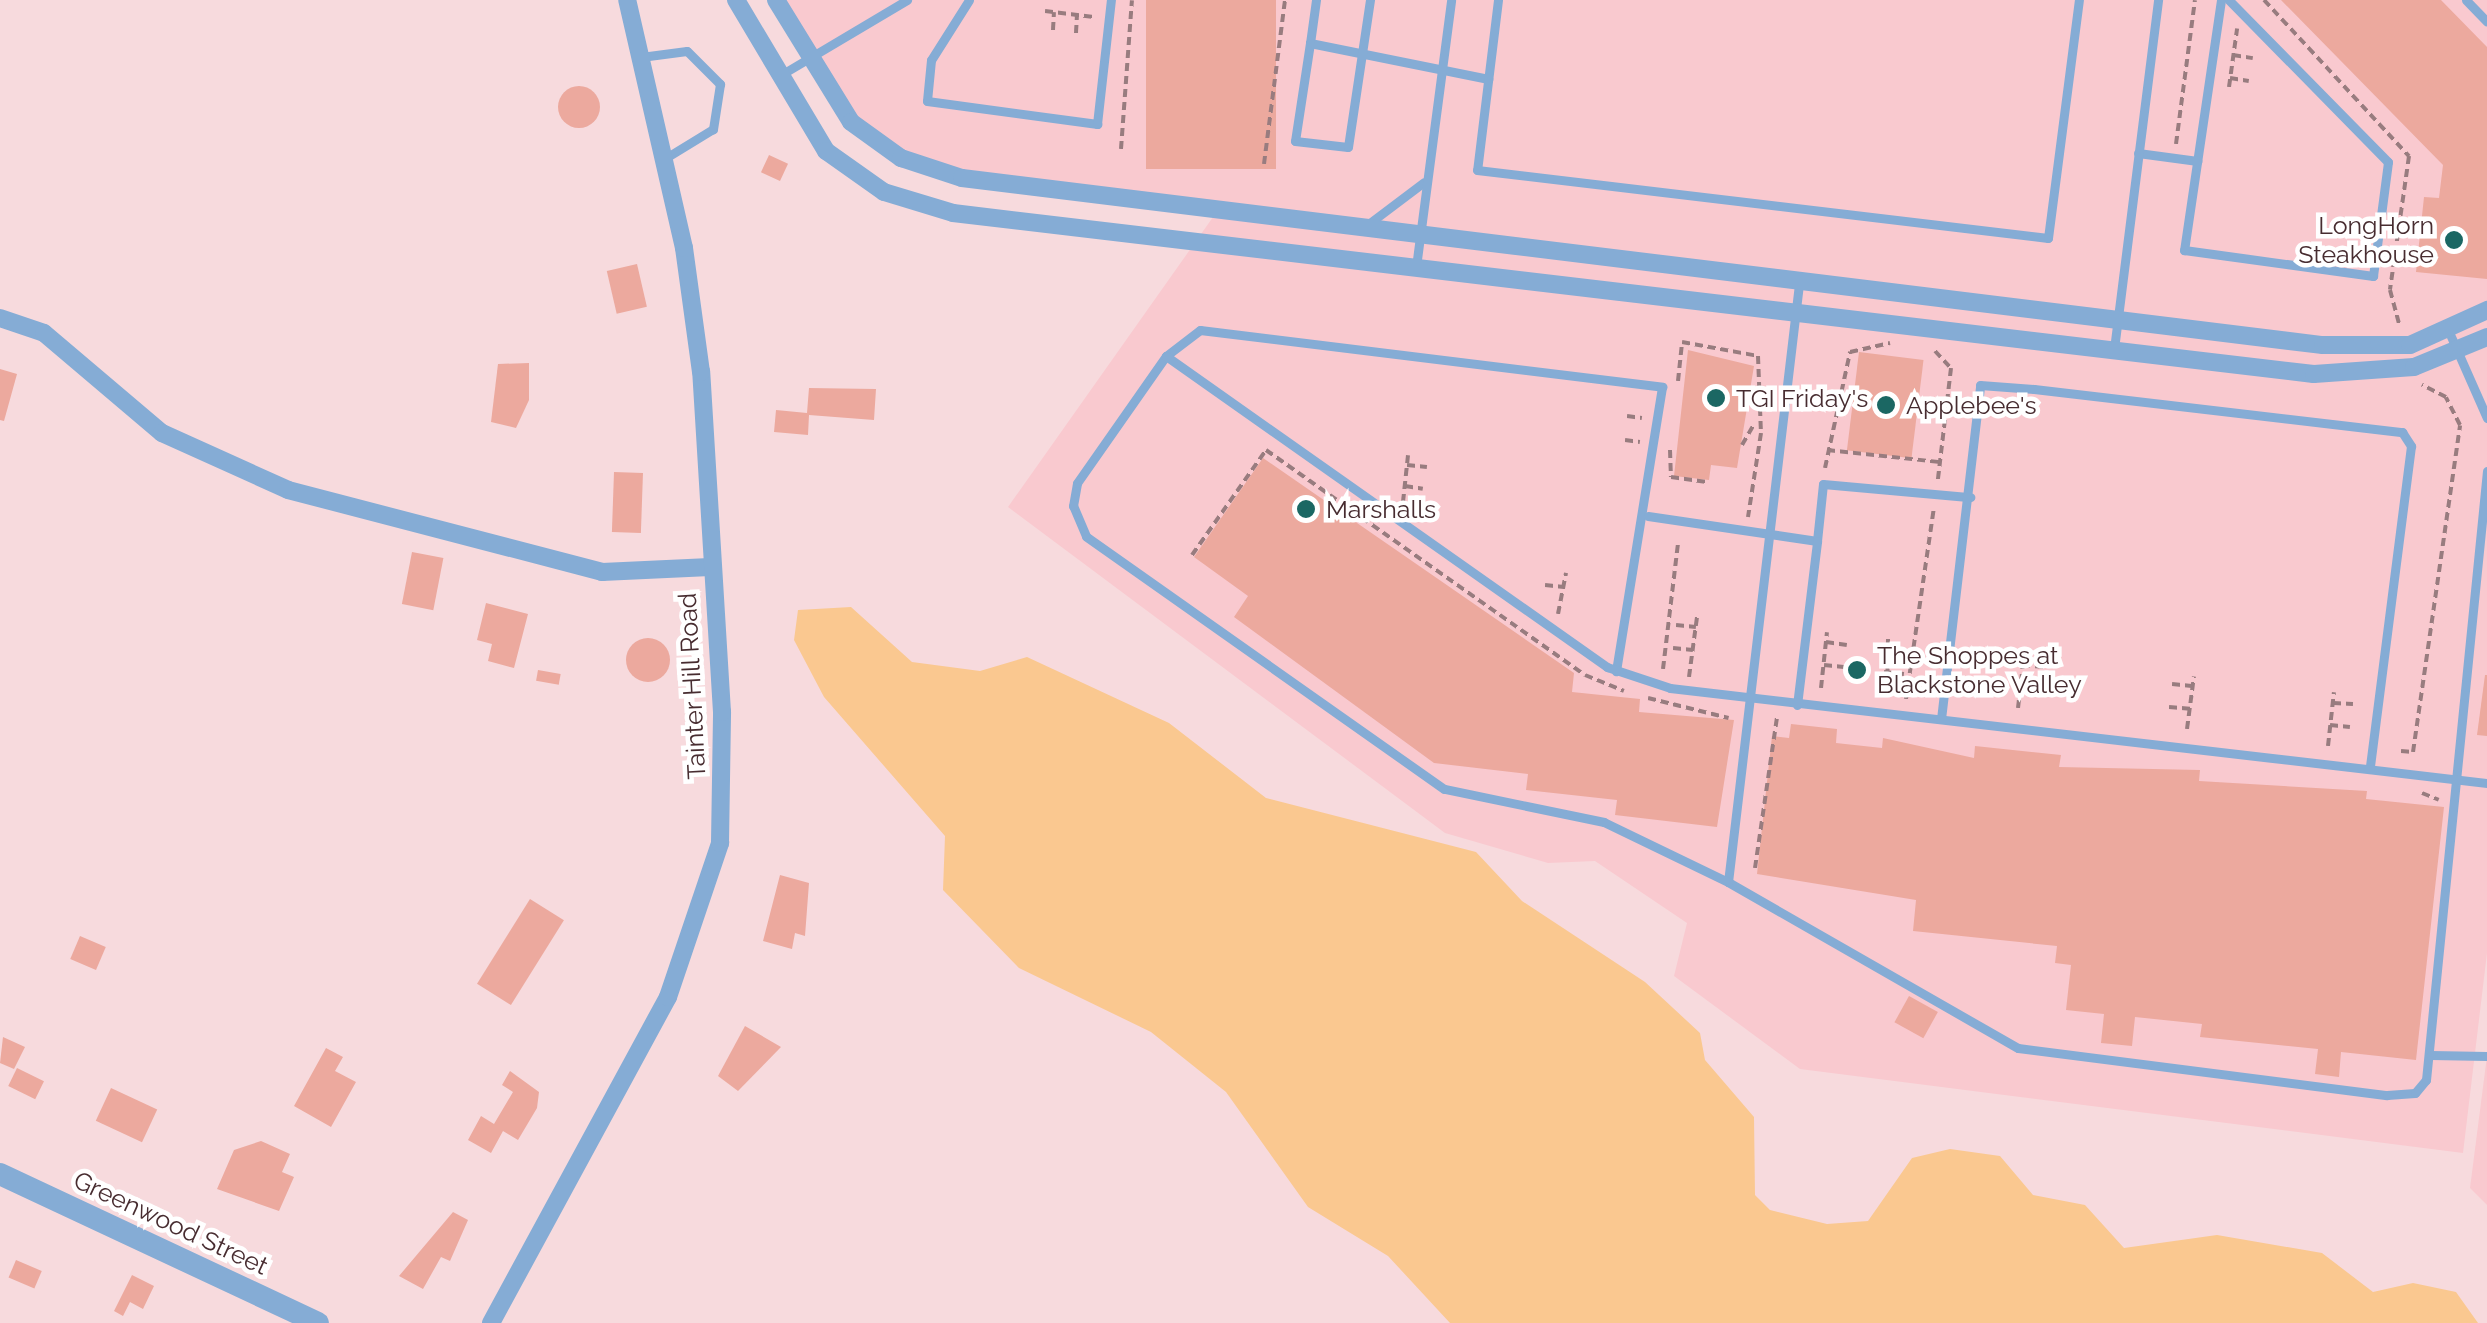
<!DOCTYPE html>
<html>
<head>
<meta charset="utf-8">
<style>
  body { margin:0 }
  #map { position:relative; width:2487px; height:1323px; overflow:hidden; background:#f7dadd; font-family:Raleway,sans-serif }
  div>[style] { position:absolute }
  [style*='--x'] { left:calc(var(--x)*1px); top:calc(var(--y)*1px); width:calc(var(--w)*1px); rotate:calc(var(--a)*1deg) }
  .built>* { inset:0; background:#f9c9cf }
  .green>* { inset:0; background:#fac890 }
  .building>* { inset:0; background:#eca99e; transform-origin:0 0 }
  .round { border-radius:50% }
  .path>* { height:4px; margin-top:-2px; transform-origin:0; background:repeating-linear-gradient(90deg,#987c7f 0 8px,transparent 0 13px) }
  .service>* { height:9px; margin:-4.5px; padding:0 4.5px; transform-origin:4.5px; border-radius:4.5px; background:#85acd5 }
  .minor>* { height:18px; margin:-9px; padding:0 9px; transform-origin:9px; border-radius:9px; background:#85acd5 }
  .tertiary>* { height:22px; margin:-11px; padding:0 11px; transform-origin:11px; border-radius:11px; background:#85acd5 }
  .dots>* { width:28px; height:28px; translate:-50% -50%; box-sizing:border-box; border:5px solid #fff; border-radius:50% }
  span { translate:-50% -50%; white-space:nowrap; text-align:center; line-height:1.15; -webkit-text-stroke:9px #fff; paint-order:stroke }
  .poi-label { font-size:25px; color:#472c30 }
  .right { translate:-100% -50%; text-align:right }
  .left { translate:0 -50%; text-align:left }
  .street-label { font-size:25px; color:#472c30 }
</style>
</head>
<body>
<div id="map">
  <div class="built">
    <div style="clip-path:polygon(776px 0,2487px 0,2487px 953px,2463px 1153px,1800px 1069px,1674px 976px,1687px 923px,1595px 861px,1548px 863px,1445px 833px,1008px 507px,1218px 210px,929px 170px,851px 122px)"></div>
    <div style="clip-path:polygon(2487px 1056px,2487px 1205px,2470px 1188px)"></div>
  </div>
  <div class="green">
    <div style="clip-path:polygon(851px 607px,912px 662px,980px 671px,1027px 657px,1169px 723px,1266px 798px,1476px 852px,1522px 901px,1645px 982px,1700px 1033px,1705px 1060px,1754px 1117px,1755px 1195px,1770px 1210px,1827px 1224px,1868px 1221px,1912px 1158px,1950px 1149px,2000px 1156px,2033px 1195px,2085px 1205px,2124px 1248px,2217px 1235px,2322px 1253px,2373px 1292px,2413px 1283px,2456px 1292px,2478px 1323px,1450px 1323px,1388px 1256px,1308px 1207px,1226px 1092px,1151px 1032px,1019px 968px,943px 890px,945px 836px,824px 697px,794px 640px,798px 610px)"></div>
  </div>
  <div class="building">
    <div style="left:1146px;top:0;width:130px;height:169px"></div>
    <div style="clip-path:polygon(2281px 0,2441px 0,2487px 47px,2487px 279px,2416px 272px,2424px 197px,2439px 198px,2443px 165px)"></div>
    <div class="round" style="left:558px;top:86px;width:42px;height:42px"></div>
    <div style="left:769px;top:155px;width:21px;height:19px;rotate:25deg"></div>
    <div style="left:637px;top:264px;width:44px;height:31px;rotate:77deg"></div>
    <div style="clip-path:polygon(1688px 350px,1754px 366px,1737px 468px,1711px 465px,1709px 480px,1674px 476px)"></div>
    <div style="left:1859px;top:352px;width:65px;height:99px;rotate:7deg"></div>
    <div style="clip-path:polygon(529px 363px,529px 400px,516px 428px,491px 422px,498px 364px)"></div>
    <div style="clip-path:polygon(0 369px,17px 374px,4px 421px,0 420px)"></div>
    <div style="clip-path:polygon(809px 388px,876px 389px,874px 420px,809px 415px,808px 435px,774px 432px,776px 410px,807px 413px)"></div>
    <div style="clip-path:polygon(1263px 458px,1574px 673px,1572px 692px,1640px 699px,1639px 712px,1734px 720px,1717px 827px,1615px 815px,1617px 800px,1526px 790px,1528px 774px,1434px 763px,1234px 617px,1248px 596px,1194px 557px)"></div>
    <div style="left:614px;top:472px;width:29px;height:60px;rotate:2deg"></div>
    <div style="left:412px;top:552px;width:32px;height:53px;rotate:11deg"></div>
    <div style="clip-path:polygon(486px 603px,528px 614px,514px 668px,488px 661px,492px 644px,477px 640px)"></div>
    <div class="round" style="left:626px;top:638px;width:44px;height:44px"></div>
    <div style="left:538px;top:670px;width:23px;height:11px;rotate:10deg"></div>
    <div style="clip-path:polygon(2485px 675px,2487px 675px,2487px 736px,2477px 735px)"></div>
    <div style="clip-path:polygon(1791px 724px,1837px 729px,1836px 743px,1882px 748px,1883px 738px,1974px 758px,1975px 746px,2061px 755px,2059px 767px,2200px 770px,2199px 781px,2367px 791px,2366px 799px,2444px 807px,2416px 1060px,2341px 1052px,2339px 1077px,2315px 1074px,2318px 1049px,2200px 1037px,2202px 1024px,2135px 1017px,2132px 1046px,2101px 1043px,2104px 1014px,2066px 1010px,2071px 965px,2055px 963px,2057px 946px,1913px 931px,1916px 900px,1757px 874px,1772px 736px,1789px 738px)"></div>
    <div style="clip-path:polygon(780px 875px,809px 883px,805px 936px,795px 933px,792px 949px,763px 941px)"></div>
    <div style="left:530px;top:899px;width:40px;height:100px;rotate:32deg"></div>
    <div style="left:80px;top:936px;width:28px;height:25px;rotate:23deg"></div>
    <div style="left:1909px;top:996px;width:33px;height:30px;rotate:29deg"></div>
    <div style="clip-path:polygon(745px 1026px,781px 1047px,738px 1091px,718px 1076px)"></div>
    <div style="clip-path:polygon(3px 1037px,25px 1047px,14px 1069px,0 1063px)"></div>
    <div style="clip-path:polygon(326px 1048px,343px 1057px,335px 1071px,356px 1082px,331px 1127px,294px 1106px)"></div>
    <div style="left:17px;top:1068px;width:30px;height:20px;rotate:26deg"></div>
    <div style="clip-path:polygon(510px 1071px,539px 1092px,537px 1108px,518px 1140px,503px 1131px,491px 1153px,468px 1140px,481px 1116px,494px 1124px,513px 1092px,502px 1085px)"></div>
    <div style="left:111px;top:1088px;width:51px;height:36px;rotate:25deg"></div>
    <div style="clip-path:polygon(261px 1141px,290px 1154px,282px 1172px,294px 1177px,279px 1211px,217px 1189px,234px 1150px)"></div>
    <div style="clip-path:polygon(453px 1212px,468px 1220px,450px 1261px,441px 1257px,423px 1289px,399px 1276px)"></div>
    <div style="left:16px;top:1260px;width:28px;height:19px;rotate:23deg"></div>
    <div style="clip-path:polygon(132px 1275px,154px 1286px,143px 1309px,130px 1302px,123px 1316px,114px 1311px)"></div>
  </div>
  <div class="path">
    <div style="--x:2264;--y:0;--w:213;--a:47.1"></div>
    <div style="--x:2409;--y:156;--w:135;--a:98.1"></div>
    <div style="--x:2390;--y:290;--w:35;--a:75"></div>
    <div style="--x:1045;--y:11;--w:49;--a:7"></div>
    <div style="--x:1053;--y:30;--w:18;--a:-87"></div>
    <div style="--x:1076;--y:33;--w:18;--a:-87"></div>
    <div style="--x:2233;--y:55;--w:20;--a:9"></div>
    <div style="--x:2230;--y:78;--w:19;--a:9"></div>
    <div style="--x:2229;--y:87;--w:59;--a:-82.1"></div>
    <div style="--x:2176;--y:144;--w:145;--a:-82.5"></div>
    <div style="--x:1121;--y:149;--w:149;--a:-85.8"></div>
    <div style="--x:1264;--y:164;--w:165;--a:-82.7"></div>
    <div style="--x:1935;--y:351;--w:23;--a:47"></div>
    <div style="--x:1951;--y:368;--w:112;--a:96.7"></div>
    <div style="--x:1678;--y:381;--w:39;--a:-84"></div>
    <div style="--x:1682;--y:342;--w:77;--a:10.4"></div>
    <div style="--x:1758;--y:356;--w:77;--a:87.8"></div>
    <div style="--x:1761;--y:433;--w:85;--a:98.8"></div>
    <div style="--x:1627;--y:416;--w:15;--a:8"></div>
    <div style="--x:1625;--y:440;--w:15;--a:8"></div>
    <div style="--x:1742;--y:445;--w:22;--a:-60"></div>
    <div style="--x:1670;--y:450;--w:27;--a:88"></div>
    <div style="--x:1671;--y:477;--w:36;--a:8"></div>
    <div style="--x:1827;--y:450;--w:114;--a:6.1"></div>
    <div style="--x:1407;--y:465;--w:20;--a:6"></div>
    <div style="--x:1825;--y:468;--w:119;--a:-77.8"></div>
    <div style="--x:1850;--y:352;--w:41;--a:-12.7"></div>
    <div style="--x:1405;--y:486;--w:18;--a:9"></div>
    <div style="--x:1403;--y:502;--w:47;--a:-83.9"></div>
    <div style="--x:1192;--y:555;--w:128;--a:-54.8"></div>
    <div style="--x:1266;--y:450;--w:390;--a:35.2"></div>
    <div style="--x:1585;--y:675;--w:42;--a:22.3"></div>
    <div style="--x:1545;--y:585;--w:19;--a:6"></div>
    <div style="--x:1558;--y:614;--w:42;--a:-79"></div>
    <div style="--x:1676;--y:625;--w:20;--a:6"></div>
    <div style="--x:1826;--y:642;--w:21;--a:8"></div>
    <div style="--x:1673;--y:648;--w:20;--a:6"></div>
    <div style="--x:1886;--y:649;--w:21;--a:8"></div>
    <div style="--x:1824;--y:665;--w:20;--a:6"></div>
    <div style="--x:2022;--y:665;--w:21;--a:5"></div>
    <div style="--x:1663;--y:669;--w:127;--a:-83.2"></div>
    <div style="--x:1884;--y:672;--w:20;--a:6"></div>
    <div style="--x:1689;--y:677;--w:61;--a:-82.4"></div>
    <div style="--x:2172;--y:684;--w:20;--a:6"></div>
    <div style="--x:2020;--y:687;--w:20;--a:9"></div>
    <div style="--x:1821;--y:688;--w:56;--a:-83.9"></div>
    <div style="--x:1887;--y:697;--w:58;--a:-89"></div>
    <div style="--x:1648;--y:698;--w:83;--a:13.9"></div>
    <div style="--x:1906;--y:699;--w:193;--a:-81.7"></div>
    <div style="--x:2333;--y:703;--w:20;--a:3"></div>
    <div style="--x:2169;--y:707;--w:21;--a:5"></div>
    <div style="--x:2018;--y:708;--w:53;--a:-83.5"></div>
    <div style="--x:2330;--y:725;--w:20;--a:6"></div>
    <div style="--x:2187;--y:729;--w:53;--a:-82.5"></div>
    <div style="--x:2328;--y:746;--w:54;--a:-83.7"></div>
    <div style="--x:2401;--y:751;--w:12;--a:5"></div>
    <div style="--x:2413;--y:752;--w:330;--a:-81.8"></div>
    <div style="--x:2460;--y:425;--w:31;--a:-117"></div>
    <div style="--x:2446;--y:397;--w:27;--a:-153"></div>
    <div style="--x:2422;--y:793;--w:18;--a:22"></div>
    <div style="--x:1755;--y:868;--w:152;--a:-81.7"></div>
  </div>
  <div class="service">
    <div style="--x:969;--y:0;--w:71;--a:122.3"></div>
    <div style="--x:931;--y:60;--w:41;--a:95.6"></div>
    <div style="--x:927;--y:101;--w:172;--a:7.7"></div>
    <div style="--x:1097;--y:124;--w:125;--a:-83.6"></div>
    <div style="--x:1316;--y:0;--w:43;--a:97.9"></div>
    <div style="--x:1310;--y:43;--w:182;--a:11.4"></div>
    <div style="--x:1498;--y:0;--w:171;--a:97"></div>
    <div style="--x:1477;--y:170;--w:575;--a:6.79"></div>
    <div style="--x:2048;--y:238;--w:240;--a:-82.6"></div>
    <div style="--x:2221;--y:0;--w:253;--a:98.4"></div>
    <div style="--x:2184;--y:250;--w:191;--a:7.8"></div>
    <div style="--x:2373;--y:276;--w:115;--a:-82.5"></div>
    <div style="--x:2388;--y:162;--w:227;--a:-134.5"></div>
    <div style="--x:2466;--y:0;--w:30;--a:46"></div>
    <div style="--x:1310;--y:43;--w:99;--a:98.7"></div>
    <div style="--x:1295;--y:141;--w:53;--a:6.5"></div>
    <div style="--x:1348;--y:147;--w:149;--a:-81.5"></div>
    <div style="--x:641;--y:57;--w:46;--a:-7.4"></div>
    <div style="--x:687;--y:51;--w:47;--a:45"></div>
    <div style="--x:720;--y:84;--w:46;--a:98.8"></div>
    <div style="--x:713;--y:129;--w:57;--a:148.5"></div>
    <div style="--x:779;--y:76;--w:149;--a:-30.7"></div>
    <div style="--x:2138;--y:153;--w:60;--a:7.7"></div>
    <div style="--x:1367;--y:225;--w:71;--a:-37"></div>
    <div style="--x:1416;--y:267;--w:269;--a:-82.5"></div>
    <div style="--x:1799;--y:284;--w:602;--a:96.77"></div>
    <div style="--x:1728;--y:882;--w:334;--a:29.8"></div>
    <div style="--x:2018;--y:1048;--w:372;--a:7.3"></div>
    <div style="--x:2387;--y:1095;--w:28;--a:-4"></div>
    <div style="--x:2415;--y:1093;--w:17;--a:-50"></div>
    <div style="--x:2426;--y:1080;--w:612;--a:-84.28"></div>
    <div style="--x:2449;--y:332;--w:94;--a:66.2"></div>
    <div style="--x:2114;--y:349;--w:352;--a:-82.8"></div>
    <div style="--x:1166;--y:356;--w:43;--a:-37.4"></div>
    <div style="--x:1200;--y:330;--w:466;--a:7"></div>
    <div style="--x:1662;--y:387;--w:288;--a:99.2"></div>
    <div style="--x:1648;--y:516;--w:171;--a:8.4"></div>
    <div style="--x:1817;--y:541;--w:57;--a:-84"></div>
    <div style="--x:1823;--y:484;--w:148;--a:5.1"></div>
    <div style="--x:1797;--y:705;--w:165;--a:-83"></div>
    <div style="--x:1941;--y:719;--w:336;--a:-83.3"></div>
    <div style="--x:1980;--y:385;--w:54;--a:4.2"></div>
    <div style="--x:2034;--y:389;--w:371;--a:6.7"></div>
    <div style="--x:2402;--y:432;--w:17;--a:57"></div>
    <div style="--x:2411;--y:446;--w:323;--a:97.3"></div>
    <div style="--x:1728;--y:882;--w:138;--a:-154.2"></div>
    <div style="--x:1604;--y:822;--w:163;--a:-168.3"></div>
    <div style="--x:1444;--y:789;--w:438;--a:-144.8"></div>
    <div style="--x:1086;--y:536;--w:33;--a:-113"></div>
    <div style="--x:1073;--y:506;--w:23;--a:-80"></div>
    <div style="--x:1077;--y:483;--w:155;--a:-55"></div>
    <div style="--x:1166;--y:356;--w:540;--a:35.19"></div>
    <div style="--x:1607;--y:667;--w:66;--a:18.4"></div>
    <div style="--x:1670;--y:688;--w:823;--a:6.63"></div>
    <div style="--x:2431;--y:1055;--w:56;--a:1"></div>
  </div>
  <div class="minor">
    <div style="--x:736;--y:0;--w:176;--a:59.2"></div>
    <div style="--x:826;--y:151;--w:71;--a:35.3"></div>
    <div style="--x:884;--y:192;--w:72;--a:16.9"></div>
    <div style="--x:953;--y:213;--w:1370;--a:6.75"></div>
    <div style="--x:2314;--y:374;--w:100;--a:-4"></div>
    <div style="--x:2414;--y:367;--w:79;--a:-22.3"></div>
    <div style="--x:776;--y:0;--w:143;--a:58.4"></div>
    <div style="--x:851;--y:122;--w:62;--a:35.8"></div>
    <div style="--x:901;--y:158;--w:64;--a:18.2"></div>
    <div style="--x:962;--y:178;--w:1371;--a:7"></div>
    <div style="--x:2323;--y:345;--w:87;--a:0"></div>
    <div style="--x:2410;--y:345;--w:85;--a:-24.4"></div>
    <div style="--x:0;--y:318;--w:46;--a:18.8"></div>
    <div style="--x:44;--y:333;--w:155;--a:40.3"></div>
    <div style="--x:162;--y:433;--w:138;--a:24.3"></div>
    <div style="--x:288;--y:490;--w:325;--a:14.6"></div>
    <div style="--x:602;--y:572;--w:108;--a:-2.7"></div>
    <div style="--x:491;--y:1323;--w:371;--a:-61.5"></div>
    <div style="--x:668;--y:997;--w:163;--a:-71.3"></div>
    <div style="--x:720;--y:843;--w:131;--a:-89.1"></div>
    <div style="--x:722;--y:712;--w:341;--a:-93.5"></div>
    <div style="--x:701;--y:372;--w:125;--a:-97.8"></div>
    <div style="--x:684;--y:248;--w:254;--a:-102.9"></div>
  </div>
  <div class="tertiary">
    <div style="--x:0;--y:1174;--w:351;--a:25.1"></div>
  </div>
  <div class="dots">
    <div style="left:2454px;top:240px;background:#1b6763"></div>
    <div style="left:1716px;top:398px;background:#1b6763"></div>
    <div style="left:1886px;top:405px;background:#1b6763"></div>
    <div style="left:1306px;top:509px;background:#1b6763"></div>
    <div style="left:1857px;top:670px;background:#1b6763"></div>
  </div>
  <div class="poi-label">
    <span class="right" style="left:2434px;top:240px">LongHorn<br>Steakhouse</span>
    <span class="left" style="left:1736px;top:398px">TGI Friday's</span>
    <span class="left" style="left:1906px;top:405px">Applebee's</span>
    <span class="left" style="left:1326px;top:509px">Marshalls</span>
    <span class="left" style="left:1877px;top:670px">The Shoppes at<br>Blackstone Valley</span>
  </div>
  <div class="street-label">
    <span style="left:692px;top:686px;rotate:-93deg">Tainter Hill Road</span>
    <span style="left:171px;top:1223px;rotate:25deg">Greenwood Street</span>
  </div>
</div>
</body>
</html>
